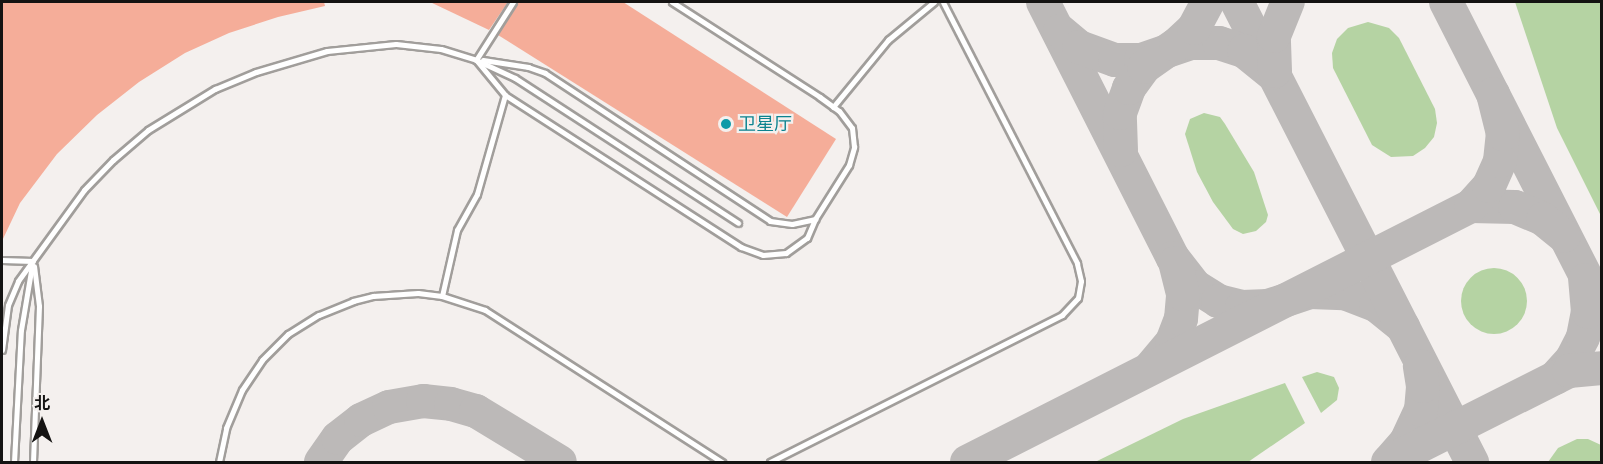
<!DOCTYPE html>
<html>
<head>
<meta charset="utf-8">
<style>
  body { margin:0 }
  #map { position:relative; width:1603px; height:464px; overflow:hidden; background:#f4f0ee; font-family:"Varela Round","Noto Sans SC",sans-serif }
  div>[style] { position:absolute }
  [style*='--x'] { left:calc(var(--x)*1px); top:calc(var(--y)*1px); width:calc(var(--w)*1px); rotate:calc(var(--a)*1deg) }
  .green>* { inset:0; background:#b5d3a3 }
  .round { border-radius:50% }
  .taxiway>* { height:34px; margin:-17px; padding:0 17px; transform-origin:17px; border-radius:17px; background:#bcb9b8 }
  .building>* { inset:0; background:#f5ad99 }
  .roads { filter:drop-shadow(2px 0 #a19e9b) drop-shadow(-2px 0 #a19e9b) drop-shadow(0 2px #a19e9b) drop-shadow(0 -2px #a19e9b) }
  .service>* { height:5px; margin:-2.5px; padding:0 2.5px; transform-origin:2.5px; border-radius:2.5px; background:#fff }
  .dots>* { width:16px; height:16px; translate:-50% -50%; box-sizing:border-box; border:3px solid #f4f0ee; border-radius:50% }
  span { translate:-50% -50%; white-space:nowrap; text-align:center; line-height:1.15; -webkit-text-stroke:4.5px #f4f0ee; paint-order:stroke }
  .culture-label { font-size:18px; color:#0d838f }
  .left { translate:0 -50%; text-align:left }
  .frame { position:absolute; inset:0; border:3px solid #141312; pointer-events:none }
  .north { position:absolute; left:12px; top:392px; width:60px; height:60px; -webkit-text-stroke:4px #f4f0ee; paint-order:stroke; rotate:0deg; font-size:16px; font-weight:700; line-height:24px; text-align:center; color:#141312 }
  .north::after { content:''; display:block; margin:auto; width:21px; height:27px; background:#141312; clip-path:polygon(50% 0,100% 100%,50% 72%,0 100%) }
</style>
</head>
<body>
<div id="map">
  <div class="green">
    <div style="clip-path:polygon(1515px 2px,1601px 2px,1601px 216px,1557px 128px)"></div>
    <div style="clip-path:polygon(1368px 22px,1389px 28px,1399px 38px,1435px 109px,1437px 123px,1434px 137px,1425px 148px,1413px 156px,1391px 157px,1372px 145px,1333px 68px,1332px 53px,1337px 39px,1348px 28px)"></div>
    <div style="clip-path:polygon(1204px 113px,1220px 117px,1225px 124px,1254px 172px,1268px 215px,1266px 222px,1256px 231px,1243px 234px,1233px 229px,1213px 202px,1197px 172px,1185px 134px,1190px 119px)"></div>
    <div class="round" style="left:1461px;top:268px;width:66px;height:66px"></div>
    <div style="clip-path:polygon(1317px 372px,1334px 377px,1339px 388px,1337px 400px,1321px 413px,1302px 377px)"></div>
    <div style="clip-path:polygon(1285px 383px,1305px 423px,1248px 462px,1095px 462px,1183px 419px)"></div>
    <div style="clip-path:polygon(1577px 439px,1588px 439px,1601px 445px,1601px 462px,1548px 462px,1558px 448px)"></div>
  </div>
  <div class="taxiway">
    <div style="--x:1043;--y:2;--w:287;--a:63.1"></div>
    <div style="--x:1173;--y:258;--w:37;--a:52"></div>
    <div style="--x:1196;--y:287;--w:26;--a:32"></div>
    <div style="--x:1218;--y:301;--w:25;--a:14"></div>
    <div style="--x:1242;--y:307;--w:26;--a:-2"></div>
    <div style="--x:1268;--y:306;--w:44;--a:-18.4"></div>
    <div style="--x:1310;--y:292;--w:34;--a:2"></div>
    <div style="--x:1344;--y:293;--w:34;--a:21"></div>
    <div style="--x:1376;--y:305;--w:35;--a:39"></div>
    <div style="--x:1237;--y:2;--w:517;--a:62.94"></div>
    <div style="--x:1446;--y:2;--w:343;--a:63"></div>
    <div style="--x:1060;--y:31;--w:25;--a:40"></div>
    <div style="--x:1079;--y:47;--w:38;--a:20"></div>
    <div style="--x:1115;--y:60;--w:26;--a:0"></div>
    <div style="--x:1141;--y:60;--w:53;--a:-18.8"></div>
    <div style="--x:1191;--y:43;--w:28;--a:0"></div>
    <div style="--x:1219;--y:43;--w:26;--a:18"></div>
    <div style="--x:1244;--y:51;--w:35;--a:39"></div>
    <div style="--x:1275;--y:71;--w:35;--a:-92"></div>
    <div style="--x:1274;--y:36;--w:37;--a:-68"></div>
    <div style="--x:1121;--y:150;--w:37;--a:-92"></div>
    <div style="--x:1120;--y:113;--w:27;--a:-70"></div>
    <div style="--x:1129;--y:88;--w:26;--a:-54"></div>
    <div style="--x:1144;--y:67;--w:39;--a:-35"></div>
    <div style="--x:1176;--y:45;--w:25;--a:-43"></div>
    <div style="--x:1194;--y:28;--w:30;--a:-62"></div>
    <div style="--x:1471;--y:206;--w:44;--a:1.3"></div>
    <div style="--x:1515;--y:207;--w:30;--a:23"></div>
    <div style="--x:1543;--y:219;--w:27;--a:39"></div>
    <div style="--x:1151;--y:367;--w:33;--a:-50"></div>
    <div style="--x:1172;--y:342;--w:25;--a:-69"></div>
    <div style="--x:1181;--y:319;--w:25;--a:-85"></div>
    <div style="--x:1183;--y:294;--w:32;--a:-104"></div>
    <div style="--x:1555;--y:378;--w:25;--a:-48"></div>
    <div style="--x:1572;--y:359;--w:25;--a:-63"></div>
    <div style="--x:1583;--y:337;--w:25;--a:-79"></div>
    <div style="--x:1588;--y:312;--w:32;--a:-95"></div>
    <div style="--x:1391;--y:459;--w:23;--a:-49"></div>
    <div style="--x:1406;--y:442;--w:35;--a:-65"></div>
    <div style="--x:1421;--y:410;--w:24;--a:-85"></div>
    <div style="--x:1423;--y:386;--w:20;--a:-99"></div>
    <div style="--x:321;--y:462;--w:29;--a:-55"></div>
    <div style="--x:338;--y:438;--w:29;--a:-38"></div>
    <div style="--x:361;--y:420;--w:31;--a:-25"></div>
    <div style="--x:389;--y:407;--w:35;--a:-10"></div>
    <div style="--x:423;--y:401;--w:28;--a:6"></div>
    <div style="--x:451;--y:404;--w:26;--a:16"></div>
    <div style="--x:476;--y:411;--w:98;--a:31.3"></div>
    <div style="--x:967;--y:462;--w:565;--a:-26.93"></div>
    <div style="--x:1471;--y:206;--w:27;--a:-48"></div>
    <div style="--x:1489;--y:186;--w:27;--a:-66"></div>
    <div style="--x:1500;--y:161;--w:27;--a:-84"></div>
    <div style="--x:1503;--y:134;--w:41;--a:-104"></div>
    <div style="--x:1388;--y:462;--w:203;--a:-26.7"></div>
    <div style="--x:1569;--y:371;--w:33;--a:-5"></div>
  </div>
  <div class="building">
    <div style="clip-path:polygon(2px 2px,324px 2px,325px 6px,278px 17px,229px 33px,185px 53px,139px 82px,97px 115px,57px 154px,20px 203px,2px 241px)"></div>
    <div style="clip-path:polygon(430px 2px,508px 2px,489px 30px)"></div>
    <div style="clip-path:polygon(518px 2px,623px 2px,836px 139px,787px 217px,498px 35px)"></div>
  </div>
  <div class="roads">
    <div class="service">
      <div style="--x:476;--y:60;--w:69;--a:-57.5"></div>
      <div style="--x:483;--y:60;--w:46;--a:8.8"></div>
      <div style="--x:528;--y:67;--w:18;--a:19"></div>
      <div style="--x:545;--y:73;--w:269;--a:33.3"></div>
      <div style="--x:770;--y:221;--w:22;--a:8"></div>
      <div style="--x:792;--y:224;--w:24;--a:-12"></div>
      <div style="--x:477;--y:61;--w:44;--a:50.5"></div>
      <div style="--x:505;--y:95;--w:281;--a:32.8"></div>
      <div style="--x:741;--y:247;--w:23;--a:20"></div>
      <div style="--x:763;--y:255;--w:23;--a:-5"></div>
      <div style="--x:786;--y:253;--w:26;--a:-36"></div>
      <div style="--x:807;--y:238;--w:21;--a:-67"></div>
      <div style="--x:815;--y:219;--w:64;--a:-57.8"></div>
      <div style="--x:849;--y:165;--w:19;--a:-74"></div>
      <div style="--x:854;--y:147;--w:19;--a:-96"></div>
      <div style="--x:852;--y:128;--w:21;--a:-127"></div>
      <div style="--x:839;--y:111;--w:24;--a:-144"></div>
      <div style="--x:820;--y:97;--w:176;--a:-147.3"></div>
      <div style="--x:833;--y:107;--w:87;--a:-50.6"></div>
      <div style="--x:888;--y:40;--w:60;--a:-39.6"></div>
      <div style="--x:2;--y:260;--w:31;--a:2"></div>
      <div style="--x:442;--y:296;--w:68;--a:-77.2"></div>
      <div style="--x:457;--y:230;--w:41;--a:-60.9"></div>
      <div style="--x:477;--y:194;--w:103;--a:-74.2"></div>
      <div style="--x:2;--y:350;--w:45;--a:-82.4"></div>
      <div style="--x:8;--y:305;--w:26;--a:-67"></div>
      <div style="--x:18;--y:281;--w:112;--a:-54"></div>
      <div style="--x:84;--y:190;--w:42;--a:-46"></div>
      <div style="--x:113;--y:160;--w:46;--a:-40.6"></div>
      <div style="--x:148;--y:130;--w:79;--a:-31.5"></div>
      <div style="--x:215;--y:89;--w:44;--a:-22.5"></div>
      <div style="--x:256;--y:72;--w:74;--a:-16.5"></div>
      <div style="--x:327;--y:51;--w:69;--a:-5.8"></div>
      <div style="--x:396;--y:44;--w:45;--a:6.3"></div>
      <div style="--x:441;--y:49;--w:37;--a:17"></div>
      <div style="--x:476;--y:60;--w:43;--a:24.8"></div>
      <div style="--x:515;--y:78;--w:266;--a:33"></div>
      <div style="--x:14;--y:462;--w:132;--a:-87"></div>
      <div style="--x:21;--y:330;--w:66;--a:-80.4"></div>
      <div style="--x:33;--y:462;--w:156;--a:-87.8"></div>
      <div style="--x:39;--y:306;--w:40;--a:-97.1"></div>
      <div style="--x:219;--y:462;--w:35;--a:-78"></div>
      <div style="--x:226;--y:428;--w:41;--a:-67.2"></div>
      <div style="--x:242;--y:390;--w:36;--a:-56"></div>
      <div style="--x:262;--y:360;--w:37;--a:-45"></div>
      <div style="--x:288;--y:334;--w:36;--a:-32"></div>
      <div style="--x:319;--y:315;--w:37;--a:-22"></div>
      <div style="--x:353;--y:301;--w:21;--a:-14"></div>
      <div style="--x:373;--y:296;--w:45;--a:-3.8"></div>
      <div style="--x:418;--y:293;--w:24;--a:7"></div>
      <div style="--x:442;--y:296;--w:45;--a:18"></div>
      <div style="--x:485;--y:310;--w:282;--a:32.7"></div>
      <div style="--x:770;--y:462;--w:327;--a:-26.7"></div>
      <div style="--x:1062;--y:315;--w:23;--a:-47"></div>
      <div style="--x:1078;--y:298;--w:17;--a:-80"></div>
      <div style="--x:1081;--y:281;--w:18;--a:-103"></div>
      <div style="--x:1077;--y:263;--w:293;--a:-117.2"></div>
    </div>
  </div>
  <div class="dots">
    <div style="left:726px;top:124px;background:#0f9aa8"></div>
  </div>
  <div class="culture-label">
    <span class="left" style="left:738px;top:124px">卫星厅</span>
  </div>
  <div class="frame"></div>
  <div class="north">北</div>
</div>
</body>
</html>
